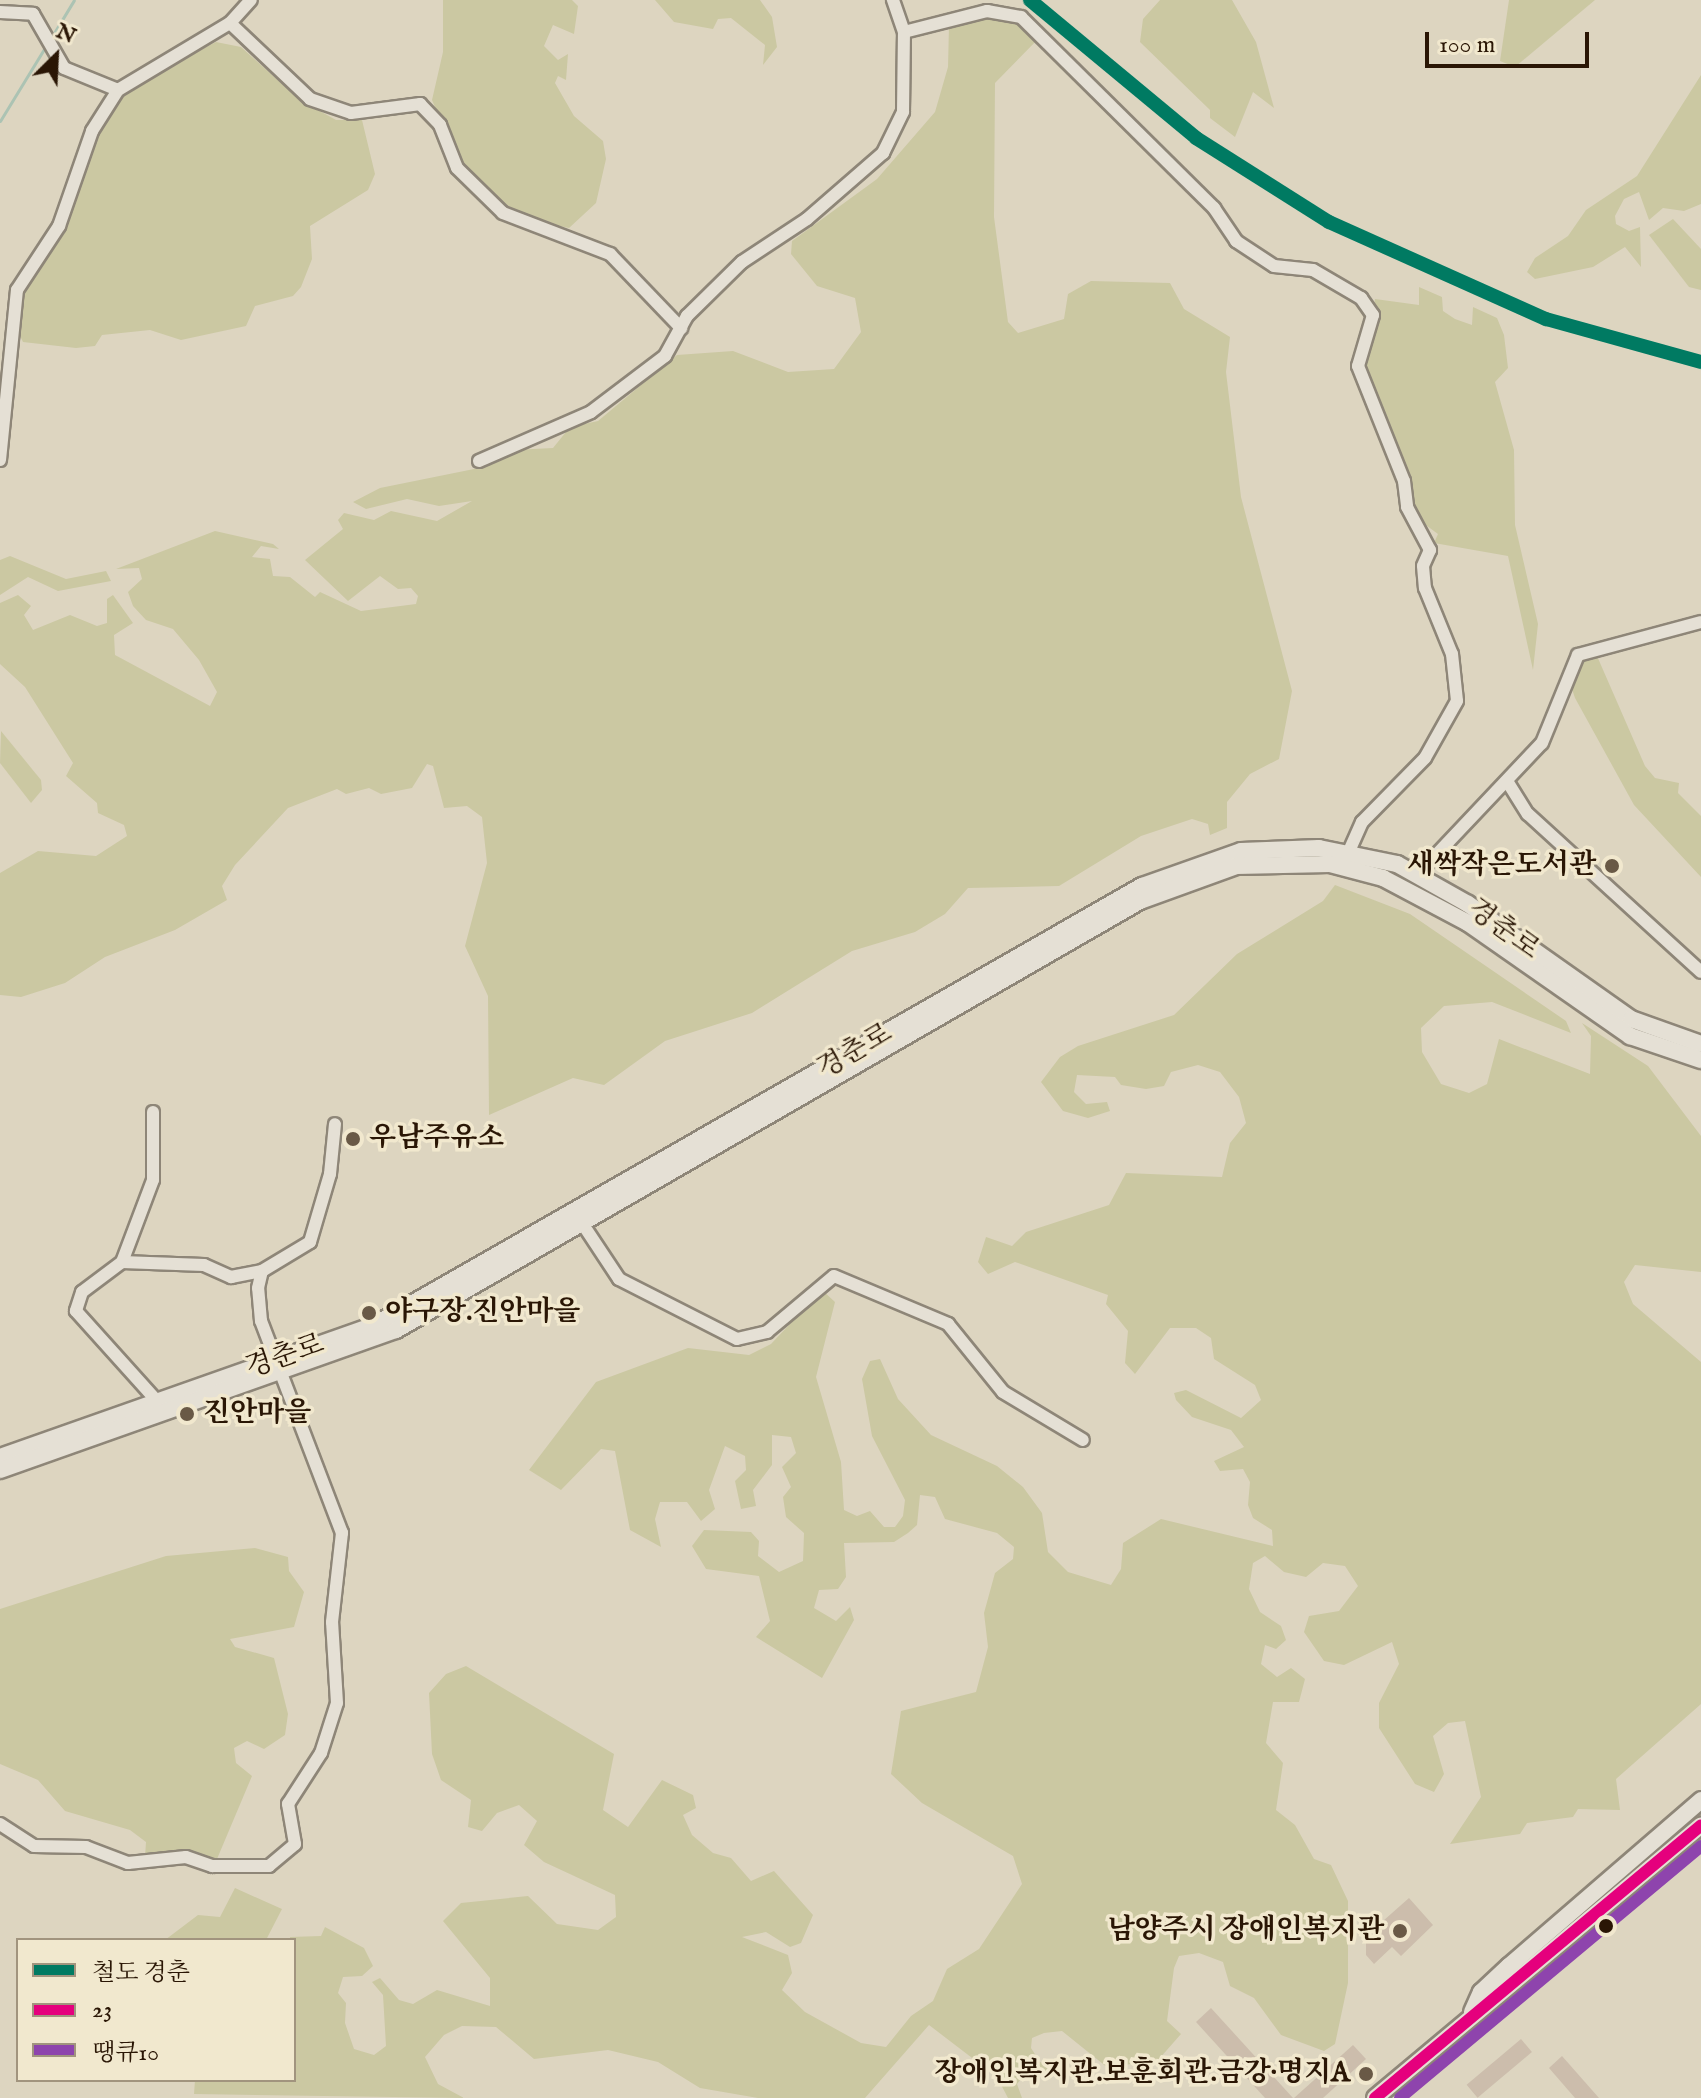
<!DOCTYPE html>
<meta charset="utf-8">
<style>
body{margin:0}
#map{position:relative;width:1701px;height:2098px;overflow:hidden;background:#ddd5c0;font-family:"IM FELL English","Noto Serif KR",serif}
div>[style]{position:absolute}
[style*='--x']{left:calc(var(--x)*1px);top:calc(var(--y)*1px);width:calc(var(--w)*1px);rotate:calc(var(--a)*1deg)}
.green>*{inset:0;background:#cbc8a2}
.stream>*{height:3px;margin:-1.5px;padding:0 1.5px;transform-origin:1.5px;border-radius:1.5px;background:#acc3b3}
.building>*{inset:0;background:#ccbdac;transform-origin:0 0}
.roads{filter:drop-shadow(2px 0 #8e8678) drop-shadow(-2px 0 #8e8678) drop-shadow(0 2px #8e8678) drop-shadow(0 -2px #8e8678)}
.minor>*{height:12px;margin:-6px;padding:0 6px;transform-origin:6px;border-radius:6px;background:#e5e0d5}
.tertiary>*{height:16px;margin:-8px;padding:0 8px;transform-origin:8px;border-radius:8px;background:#e5e0d5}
.bus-1>*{height:12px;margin:-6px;padding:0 6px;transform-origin:6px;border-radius:6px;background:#e5007d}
.bus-2>*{height:12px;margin:-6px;padding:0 6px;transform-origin:6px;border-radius:6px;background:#8e44ad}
.rail-1>*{height:14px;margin:-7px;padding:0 7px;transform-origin:7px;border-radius:7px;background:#007a62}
.dots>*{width:22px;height:22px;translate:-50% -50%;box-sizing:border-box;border:4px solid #f1e8ce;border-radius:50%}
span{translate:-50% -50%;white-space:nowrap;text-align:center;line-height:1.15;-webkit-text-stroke:7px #f1e8ce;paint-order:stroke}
.poi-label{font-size:28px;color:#2a1605;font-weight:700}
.right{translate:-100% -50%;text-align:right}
.left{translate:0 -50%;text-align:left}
.street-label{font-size:28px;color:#2a1605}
.legend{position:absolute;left:16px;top:1938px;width:280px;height:144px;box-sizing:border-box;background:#f1e8ce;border:2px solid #a1947e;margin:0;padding:10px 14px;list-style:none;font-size:24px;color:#2a1605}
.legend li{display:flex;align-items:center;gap:16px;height:40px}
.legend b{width:40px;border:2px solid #a1947e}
.north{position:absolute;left:16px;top:16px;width:80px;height:80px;-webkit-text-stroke:6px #f1e8ce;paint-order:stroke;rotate:24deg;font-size:22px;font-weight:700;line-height:32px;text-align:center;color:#2a1605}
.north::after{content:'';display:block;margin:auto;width:28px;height:36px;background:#2a1605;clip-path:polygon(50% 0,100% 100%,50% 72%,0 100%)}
.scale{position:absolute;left:1425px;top:32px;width:164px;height:36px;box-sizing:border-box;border:4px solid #2a1605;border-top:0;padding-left:10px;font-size:24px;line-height:28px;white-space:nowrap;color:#2a1605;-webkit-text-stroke:6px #f1e8ce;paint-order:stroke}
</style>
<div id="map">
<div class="green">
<i style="clip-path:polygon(443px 0,572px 0,578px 6px,574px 34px,553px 25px,544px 46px,558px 60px,568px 54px,566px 80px,558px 76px,555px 83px,574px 116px,603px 141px,606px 159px,596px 203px,569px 228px,524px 218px,462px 170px,432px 100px,443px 52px)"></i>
<i style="clip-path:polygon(655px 0,760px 0,772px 17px,777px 47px,763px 65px,765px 45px,731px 18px,718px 19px,713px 29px,674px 22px)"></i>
<i style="clip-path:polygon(1160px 0,1232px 0,1256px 42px,1274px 108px,1253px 92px,1235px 137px,1210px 118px,1210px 110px,1140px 42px,1143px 19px)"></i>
<i style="clip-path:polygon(1509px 0,1595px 0,1515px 67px,1500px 61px)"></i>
<i style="clip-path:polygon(980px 16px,1016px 24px,1040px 37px,995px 83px,994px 217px,1008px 322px,1018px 333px,1064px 319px,1068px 294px,1091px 281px,1170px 283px,1184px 309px,1230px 337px,1226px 372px,1241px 497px,1292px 691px,1279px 759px,1250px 774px,1227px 802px,1227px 828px,1210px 835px,1208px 824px,1192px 819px,1141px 836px,1059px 886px,968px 888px,945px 914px,915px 932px,852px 951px,752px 1013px,665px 1041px,604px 1085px,573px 1078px,489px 1115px,488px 996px,465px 946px,487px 863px,482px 817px,467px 806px,444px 808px,433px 766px,427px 764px,412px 788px,381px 794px,369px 788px,346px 794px,337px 789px,288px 808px,235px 865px,222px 886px,227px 900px,175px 930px,105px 957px,65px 983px,21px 997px,0 995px,0 873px,38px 851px,96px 856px,127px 836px,124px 825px,98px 813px,97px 803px,66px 776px,73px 763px,25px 687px,0 664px,0 603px,18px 595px,31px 606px,24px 615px,33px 630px,70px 615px,97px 626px,107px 623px,107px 599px,113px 595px,133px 623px,114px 635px,115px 655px,210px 706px,217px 692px,199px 660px,173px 629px,146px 620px,133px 606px,128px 592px,142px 579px,139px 568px,116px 569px,215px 531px,273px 544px,279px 549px,261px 546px,252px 557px,270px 559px,273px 576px,290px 577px,315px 597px,320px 592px,361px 611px,416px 604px,418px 596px,411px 588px,398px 589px,380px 576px,348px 601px,305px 560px,343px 529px,338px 520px,344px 513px,374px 520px,391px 511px,437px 521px,472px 501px,439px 506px,407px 499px,366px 509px,353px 502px,380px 488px,474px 469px,513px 450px,553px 448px,570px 427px,598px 421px,677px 355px,733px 351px,788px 372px,834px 369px,861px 332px,855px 298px,817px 286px,791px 254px,792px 241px,877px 179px,935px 112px,948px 67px,949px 26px)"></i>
<i style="clip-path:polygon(216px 42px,241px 47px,300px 100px,336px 120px,362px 120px,375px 174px,368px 190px,310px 226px,312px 259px,301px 287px,293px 296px,255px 306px,246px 326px,181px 340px,150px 330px,102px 335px,95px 346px,76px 348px,23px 342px,15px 326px,27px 277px,63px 225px,93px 142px,118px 100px,136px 84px)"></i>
<i style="clip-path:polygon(1701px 75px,1701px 204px,1684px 211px,1663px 208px,1649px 220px,1639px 192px,1624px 199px,1615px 216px,1616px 224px,1629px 231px,1640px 227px,1641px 267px,1625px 247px,1593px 267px,1535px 279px,1527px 272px,1535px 258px,1568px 236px,1586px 210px,1637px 176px)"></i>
<i style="clip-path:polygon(1673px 219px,1701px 249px,1701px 290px,1689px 287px,1649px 235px)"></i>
<i style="clip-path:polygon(1419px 287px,1442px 297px,1443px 311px,1455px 319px,1472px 325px,1473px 307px,1497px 318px,1504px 335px,1508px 368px,1495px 382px,1514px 450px,1515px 525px,1538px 624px,1533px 670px,1508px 556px,1434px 543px,1438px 534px,1423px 523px,1412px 499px,1364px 369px,1375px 299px,1419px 305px)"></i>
<i style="clip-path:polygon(10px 556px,66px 579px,106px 571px,111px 581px,58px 591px,28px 577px,0 595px,0 560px)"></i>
<i style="clip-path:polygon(1597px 656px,1645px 766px,1655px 778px,1679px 783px,1678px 793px,1701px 816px,1701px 877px,1634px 805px,1575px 698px,1569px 680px,1581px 660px)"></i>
<i style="clip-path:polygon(1px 731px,41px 780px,42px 790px,31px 803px,0 763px)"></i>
<i style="clip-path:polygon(1335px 885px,1410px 914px,1566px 1021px,1571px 1033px,1492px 1002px,1444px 1006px,1421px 1028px,1422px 1052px,1441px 1084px,1469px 1093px,1487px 1084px,1499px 1039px,1590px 1074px,1591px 1036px,1582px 1023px,1648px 1066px,1701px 1136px,1701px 1272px,1635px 1265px,1624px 1282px,1633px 1304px,1701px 1362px,1701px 1704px,1616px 1779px,1620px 1810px,1578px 1809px,1573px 1817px,1527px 1823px,1520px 1834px,1450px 1844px,1481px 1797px,1465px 1721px,1448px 1723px,1433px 1736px,1444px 1774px,1434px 1792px,1415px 1784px,1379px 1728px,1379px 1703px,1399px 1664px,1392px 1642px,1344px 1665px,1324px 1661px,1304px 1632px,1309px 1616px,1339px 1611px,1358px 1586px,1345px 1566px,1323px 1563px,1306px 1577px,1284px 1572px,1265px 1556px,1253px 1563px,1249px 1589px,1260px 1612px,1281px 1626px,1286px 1640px,1276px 1649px,1265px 1645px,1261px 1664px,1277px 1677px,1291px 1668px,1305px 1679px,1299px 1702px,1273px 1702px,1266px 1743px,1283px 1763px,1276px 1810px,1295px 1825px,1314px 1859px,1331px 1865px,1348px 1901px,1348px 1983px,1335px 2044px,1324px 2051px,1281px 2035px,1254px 1998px,1230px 1986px,1223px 1962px,1199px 1953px,1179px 1956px,1174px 1968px,1167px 2021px,1181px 2034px,1159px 2059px,1108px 2068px,1062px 2031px,1044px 2033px,1032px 2038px,1031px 2048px,1040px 2062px,1061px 2070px,1026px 2073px,1017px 2084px,1022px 2098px,1008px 2098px,997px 2077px,929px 2025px,865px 2098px,758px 2098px,700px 2088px,658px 2062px,608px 2050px,534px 2059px,496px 2027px,462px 2026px,444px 2035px,425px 2057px,438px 2084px,464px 2098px,194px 2094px,195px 2080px,294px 2080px,290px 1937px,321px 1936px,325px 1927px,364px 1948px,373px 1966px,362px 1976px,343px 1977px,338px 1993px,346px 2003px,345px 2023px,354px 2049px,374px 2055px,386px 2046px,383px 1995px,372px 1982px,380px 1978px,399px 2000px,413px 2004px,437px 1990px,490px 2006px,490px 1978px,443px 1921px,461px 1903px,528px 1896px,557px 1924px,598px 1930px,616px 1917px,615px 1895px,544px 1862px,524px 1845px,537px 1821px,519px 1805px,497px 1813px,482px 1831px,468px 1827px,471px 1800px,441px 1780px,432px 1754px,429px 1693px,446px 1674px,466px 1666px,614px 1754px,603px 1810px,628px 1827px,662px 1780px,693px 1795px,696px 1808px,683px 1815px,692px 1835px,713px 1853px,731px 1858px,751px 1881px,774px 1871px,813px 1915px,801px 1943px,790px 1947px,766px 1932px,742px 1937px,788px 1955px,792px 1973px,782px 1990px,805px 2012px,861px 2043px,886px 2047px,911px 2016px,933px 2001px,947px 1969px,979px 1949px,1022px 1884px,1013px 1856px,922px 1803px,891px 1774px,901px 1711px,976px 1692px,988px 1647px,984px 1613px,995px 1573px,1013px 1559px,1014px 1547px,997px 1533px,945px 1519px,935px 1497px,920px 1495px,917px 1525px,908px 1533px,894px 1542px,844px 1543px,846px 1577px,838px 1589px,819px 1590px,814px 1608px,836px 1621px,850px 1607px,854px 1620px,822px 1678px,756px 1637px,770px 1621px,759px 1576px,706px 1569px,692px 1546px,704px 1530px,751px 1532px,759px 1541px,758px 1556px,779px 1572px,803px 1561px,804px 1533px,786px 1517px,783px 1497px,791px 1487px,782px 1467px,796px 1453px,791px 1437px,772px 1435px,772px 1465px,753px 1490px,756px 1506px,741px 1509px,735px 1481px,746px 1470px,745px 1456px,725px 1446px,709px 1490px,715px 1509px,701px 1521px,687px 1502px,660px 1502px,655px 1519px,661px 1547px,630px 1530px,615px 1451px,601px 1449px,561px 1490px,529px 1470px,596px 1382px,688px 1348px,749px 1355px,771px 1344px,822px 1290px,835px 1302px,816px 1377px,841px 1462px,844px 1510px,857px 1516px,870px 1511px,884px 1527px,895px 1527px,903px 1516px,905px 1500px,872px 1436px,862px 1379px,870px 1361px,880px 1359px,898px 1399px,931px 1435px,997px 1466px,1023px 1487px,1042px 1513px,1048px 1552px,1068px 1572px,1111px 1585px,1121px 1569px,1123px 1543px,1161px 1519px,1273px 1546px,1272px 1530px,1253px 1518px,1248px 1505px,1250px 1482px,1243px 1469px,1220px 1471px,1214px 1461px,1244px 1447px,1231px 1430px,1192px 1417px,1176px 1400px,1174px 1393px,1186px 1390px,1241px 1418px,1261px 1400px,1255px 1385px,1214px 1359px,1211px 1338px,1196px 1328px,1170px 1328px,1135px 1374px,1125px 1363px,1128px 1331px,1106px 1304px,1108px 1295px,1015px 1262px,988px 1274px,978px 1262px,986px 1237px,1012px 1246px,1026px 1232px,1109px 1205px,1126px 1173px,1222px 1177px,1230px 1143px,1246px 1123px,1239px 1097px,1220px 1072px,1198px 1065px,1171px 1072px,1164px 1086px,1146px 1089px,1121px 1085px,1115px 1077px,1077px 1075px,1074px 1092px,1086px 1104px,1107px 1102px,1110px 1111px,1088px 1118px,1063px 1111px,1041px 1082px,1060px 1057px,1078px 1046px,1174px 1015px,1237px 954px,1323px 901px)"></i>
<i style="clip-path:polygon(255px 1548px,288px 1557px,289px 1571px,304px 1592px,294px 1627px,230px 1639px,235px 1647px,274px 1658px,288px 1714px,285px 1735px,264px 1749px,247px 1741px,234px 1748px,236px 1763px,252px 1776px,217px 1859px,178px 1852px,145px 1857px,146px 1842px,130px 1830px,65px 1811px,38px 1780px,0 1764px,0 1609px,166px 1556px)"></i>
<i style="clip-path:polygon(235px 1888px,282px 1909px,266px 1940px,165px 1940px,198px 1915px,220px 1917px)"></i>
</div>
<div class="stream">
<i style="--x:51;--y:38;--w:44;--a:-58.8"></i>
<i style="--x:0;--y:121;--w:90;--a:-58.6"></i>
</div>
<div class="building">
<i style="clip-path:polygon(1409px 1898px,1433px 1925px,1401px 1956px,1392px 1947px,1374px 1964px,1366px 1955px,1366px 1936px)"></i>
<i style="clip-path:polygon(1211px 2008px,1293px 2098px,1265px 2098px,1196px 2022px)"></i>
<i style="left:1521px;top:2039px;width:17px;height:71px;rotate:50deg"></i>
<i style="clip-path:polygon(1353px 2045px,1366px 2059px,1323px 2098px,1294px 2098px)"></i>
<i style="clip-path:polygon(1562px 2056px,1599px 2098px,1575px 2098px,1549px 2068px)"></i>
</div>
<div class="roads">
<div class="minor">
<i style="--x:0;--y:12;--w:33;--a:3"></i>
<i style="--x:33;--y:14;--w:62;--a:60.1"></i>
<i style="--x:64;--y:68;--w:58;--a:22.2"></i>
<i style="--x:230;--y:23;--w:110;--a:43.5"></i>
<i style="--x:310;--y:99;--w:43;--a:18.9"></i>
<i style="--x:351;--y:113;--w:70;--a:-7.4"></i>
<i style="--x:420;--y:104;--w:29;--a:46"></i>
<i style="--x:440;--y:125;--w:46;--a:68.4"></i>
<i style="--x:457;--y:168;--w:64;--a:44.4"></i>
<i style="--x:503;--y:213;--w:115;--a:21"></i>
<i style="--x:610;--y:254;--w:103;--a:46.2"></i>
<i style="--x:904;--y:32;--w:86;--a:-14.2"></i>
<i style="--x:987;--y:11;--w:35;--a:10"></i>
<i style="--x:1021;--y:17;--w:272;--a:44.7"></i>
<i style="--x:1214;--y:208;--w:40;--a:56"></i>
<i style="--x:1236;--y:241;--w:45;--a:33.3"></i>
<i style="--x:1274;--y:266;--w:39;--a:6"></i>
<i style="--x:1313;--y:270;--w:56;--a:30.3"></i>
<i style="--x:1361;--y:298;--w:21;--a:55"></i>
<i style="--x:1373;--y:315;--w:53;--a:106.4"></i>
<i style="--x:1358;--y:366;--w:124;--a:68.2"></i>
<i style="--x:1404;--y:481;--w:26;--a:83"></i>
<i style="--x:1407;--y:507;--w:49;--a:61.9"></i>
<i style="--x:1430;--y:550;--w:17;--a:114"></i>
<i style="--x:1423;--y:566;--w:22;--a:85"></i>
<i style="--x:1425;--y:588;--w:71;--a:67.8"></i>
<i style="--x:1452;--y:654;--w:47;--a:83.9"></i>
<i style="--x:1457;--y:701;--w:65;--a:119.3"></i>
<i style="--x:1425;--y:758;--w:90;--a:134.5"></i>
<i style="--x:1362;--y:822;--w:32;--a:114"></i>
<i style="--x:0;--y:460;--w:171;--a:-84.3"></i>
<i style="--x:17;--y:290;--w:77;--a:-56.7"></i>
<i style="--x:59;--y:226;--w:101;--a:-70.8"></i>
<i style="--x:92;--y:131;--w:49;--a:-57.6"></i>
<i style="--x:118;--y:90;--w:131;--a:-30.9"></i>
<i style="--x:230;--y:23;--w:31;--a:-48"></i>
<i style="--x:479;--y:461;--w:122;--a:-23.6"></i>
<i style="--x:591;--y:412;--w:93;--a:-37.1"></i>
<i style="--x:665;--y:356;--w:46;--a:-61.2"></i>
<i style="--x:687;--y:316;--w:77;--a:-44.5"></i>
<i style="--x:742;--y:262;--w:78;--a:-33.5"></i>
<i style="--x:807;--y:219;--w:101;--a:-41"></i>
<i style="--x:883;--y:153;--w:46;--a:-64"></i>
<i style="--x:903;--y:112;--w:80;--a:-89.3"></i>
<i style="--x:904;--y:32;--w:34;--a:-109"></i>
<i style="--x:1507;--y:781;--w:39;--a:58"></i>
<i style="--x:1528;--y:814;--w:234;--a:42.4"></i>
<i style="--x:1418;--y:874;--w:180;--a:-46.6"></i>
<i style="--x:1542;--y:743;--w:95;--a:-67.8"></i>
<i style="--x:1578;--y:655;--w:127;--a:-15"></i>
<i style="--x:153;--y:1112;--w:68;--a:90"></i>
<i style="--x:153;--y:1180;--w:88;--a:110.7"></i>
<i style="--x:122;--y:1262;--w:50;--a:143.1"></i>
<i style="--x:82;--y:1292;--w:20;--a:108"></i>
<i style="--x:76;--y:1311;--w:121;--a:48"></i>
<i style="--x:582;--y:1223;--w:67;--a:56.5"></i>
<i style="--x:619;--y:1279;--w:132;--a:27"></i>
<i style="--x:737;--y:1339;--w:31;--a:-13"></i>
<i style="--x:767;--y:1332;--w:87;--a:-39.9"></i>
<i style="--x:834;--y:1276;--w:124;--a:22.8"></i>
<i style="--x:948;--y:1324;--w:87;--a:51"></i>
<i style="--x:1003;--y:1392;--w:93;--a:31"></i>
<i style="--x:122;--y:1262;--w:82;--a:2.1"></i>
<i style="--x:204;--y:1265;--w:30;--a:24"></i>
<i style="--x:231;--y:1277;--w:32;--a:-11"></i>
<i style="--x:0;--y:1824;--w:40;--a:32.9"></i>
<i style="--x:34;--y:1846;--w:52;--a:1.1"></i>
<i style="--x:86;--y:1847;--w:45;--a:20.9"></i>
<i style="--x:128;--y:1863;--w:58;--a:-5.9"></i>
<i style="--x:186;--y:1857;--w:28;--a:19"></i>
<i style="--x:212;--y:1866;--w:57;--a:0"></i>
<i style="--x:269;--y:1866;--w:34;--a:-40"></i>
<i style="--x:295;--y:1844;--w:41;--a:-99.9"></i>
<i style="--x:288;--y:1804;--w:61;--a:-57.1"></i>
<i style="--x:321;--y:1753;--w:52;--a:-72.3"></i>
<i style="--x:337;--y:1703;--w:81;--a:-93.5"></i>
<i style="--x:332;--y:1622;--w:90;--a:-83.6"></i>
<i style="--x:342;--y:1533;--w:227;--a:-110.9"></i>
<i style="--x:261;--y:1321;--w:33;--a:-95"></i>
<i style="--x:258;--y:1288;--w:17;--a:-77"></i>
<i style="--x:262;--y:1271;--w:56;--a:-31.1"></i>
<i style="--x:310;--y:1242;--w:71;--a:-73.6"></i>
<i style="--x:330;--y:1174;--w:50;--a:-84.3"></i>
</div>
<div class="tertiary">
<i style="--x:0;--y:1457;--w:395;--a:-19.4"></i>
<i style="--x:373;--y:1326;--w:886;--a:-29.78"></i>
<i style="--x:1142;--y:886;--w:105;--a:-19.5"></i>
<i style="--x:1241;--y:851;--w:78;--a:-2.2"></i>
<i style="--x:1319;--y:848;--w:80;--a:11.6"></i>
<i style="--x:1397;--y:864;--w:81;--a:29.4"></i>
<i style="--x:1468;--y:904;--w:199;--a:35.2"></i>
<i style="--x:1631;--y:1019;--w:74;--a:19.7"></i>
<i style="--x:0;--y:1470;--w:420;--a:-19.5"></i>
<i style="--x:396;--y:1330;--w:859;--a:-29.97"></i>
<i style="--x:1140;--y:901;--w:102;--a:-20"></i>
<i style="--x:1236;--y:866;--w:94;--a:-1.2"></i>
<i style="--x:1330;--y:864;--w:55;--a:14.8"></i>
<i style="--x:1383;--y:878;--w:96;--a:27.9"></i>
<i style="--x:1468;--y:923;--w:198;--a:34.9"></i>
<i style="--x:1630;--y:1036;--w:75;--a:18.7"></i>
<i style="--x:1472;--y:2012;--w:22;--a:-66"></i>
<i style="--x:1481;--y:1992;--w:38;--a:-43"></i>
<i style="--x:1509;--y:1966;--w:254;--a:-40.8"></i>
<i style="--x:1375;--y:2098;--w:425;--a:-39.9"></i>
</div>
</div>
<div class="bus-1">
<i style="--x:1375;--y:2098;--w:425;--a:-39.9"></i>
</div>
<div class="bus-2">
<i style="--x:1400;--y:2098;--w:393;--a:-39.9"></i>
</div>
<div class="rail-1">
<i style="--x:1030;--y:0;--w:216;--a:39.7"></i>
<i style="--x:1196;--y:138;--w:157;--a:32.3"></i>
<i style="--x:1329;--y:222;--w:238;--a:24.1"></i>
<i style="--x:1546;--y:319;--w:161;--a:15.5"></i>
</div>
<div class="dots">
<i style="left:1612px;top:866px;background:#695946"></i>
<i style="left:353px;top:1139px;background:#695946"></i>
<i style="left:369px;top:1313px;background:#695946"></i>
<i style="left:187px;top:1414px;background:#695946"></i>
<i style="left:1606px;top:1926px;background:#2a1605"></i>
<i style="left:1400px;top:1931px;background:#695946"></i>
<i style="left:1366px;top:2074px;background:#695946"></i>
</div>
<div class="poi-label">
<span class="right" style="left:1596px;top:866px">새싹작은도서관</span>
<span class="left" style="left:369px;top:1139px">우남주유소</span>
<span class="left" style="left:385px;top:1313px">야구장.진안마을</span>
<span class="left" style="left:203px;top:1414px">진안마을</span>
<span class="right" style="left:1384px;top:1931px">남양주시 장애인복지관</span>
<span class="right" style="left:1350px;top:2074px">장애인복지관.보훈회관.금강·명지A</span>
</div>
<div class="street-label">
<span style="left:1503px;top:930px;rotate:36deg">경춘로</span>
<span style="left:855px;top:1052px;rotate:-30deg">경춘로</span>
<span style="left:285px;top:1357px;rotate:-19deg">경춘로</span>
</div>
<ul class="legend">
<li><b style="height:10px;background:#007a62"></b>철도 경춘</li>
<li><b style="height:10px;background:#e5007d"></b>23</li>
<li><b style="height:10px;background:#8e44ad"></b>땡큐10</li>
</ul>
<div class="north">N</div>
<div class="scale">100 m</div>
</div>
